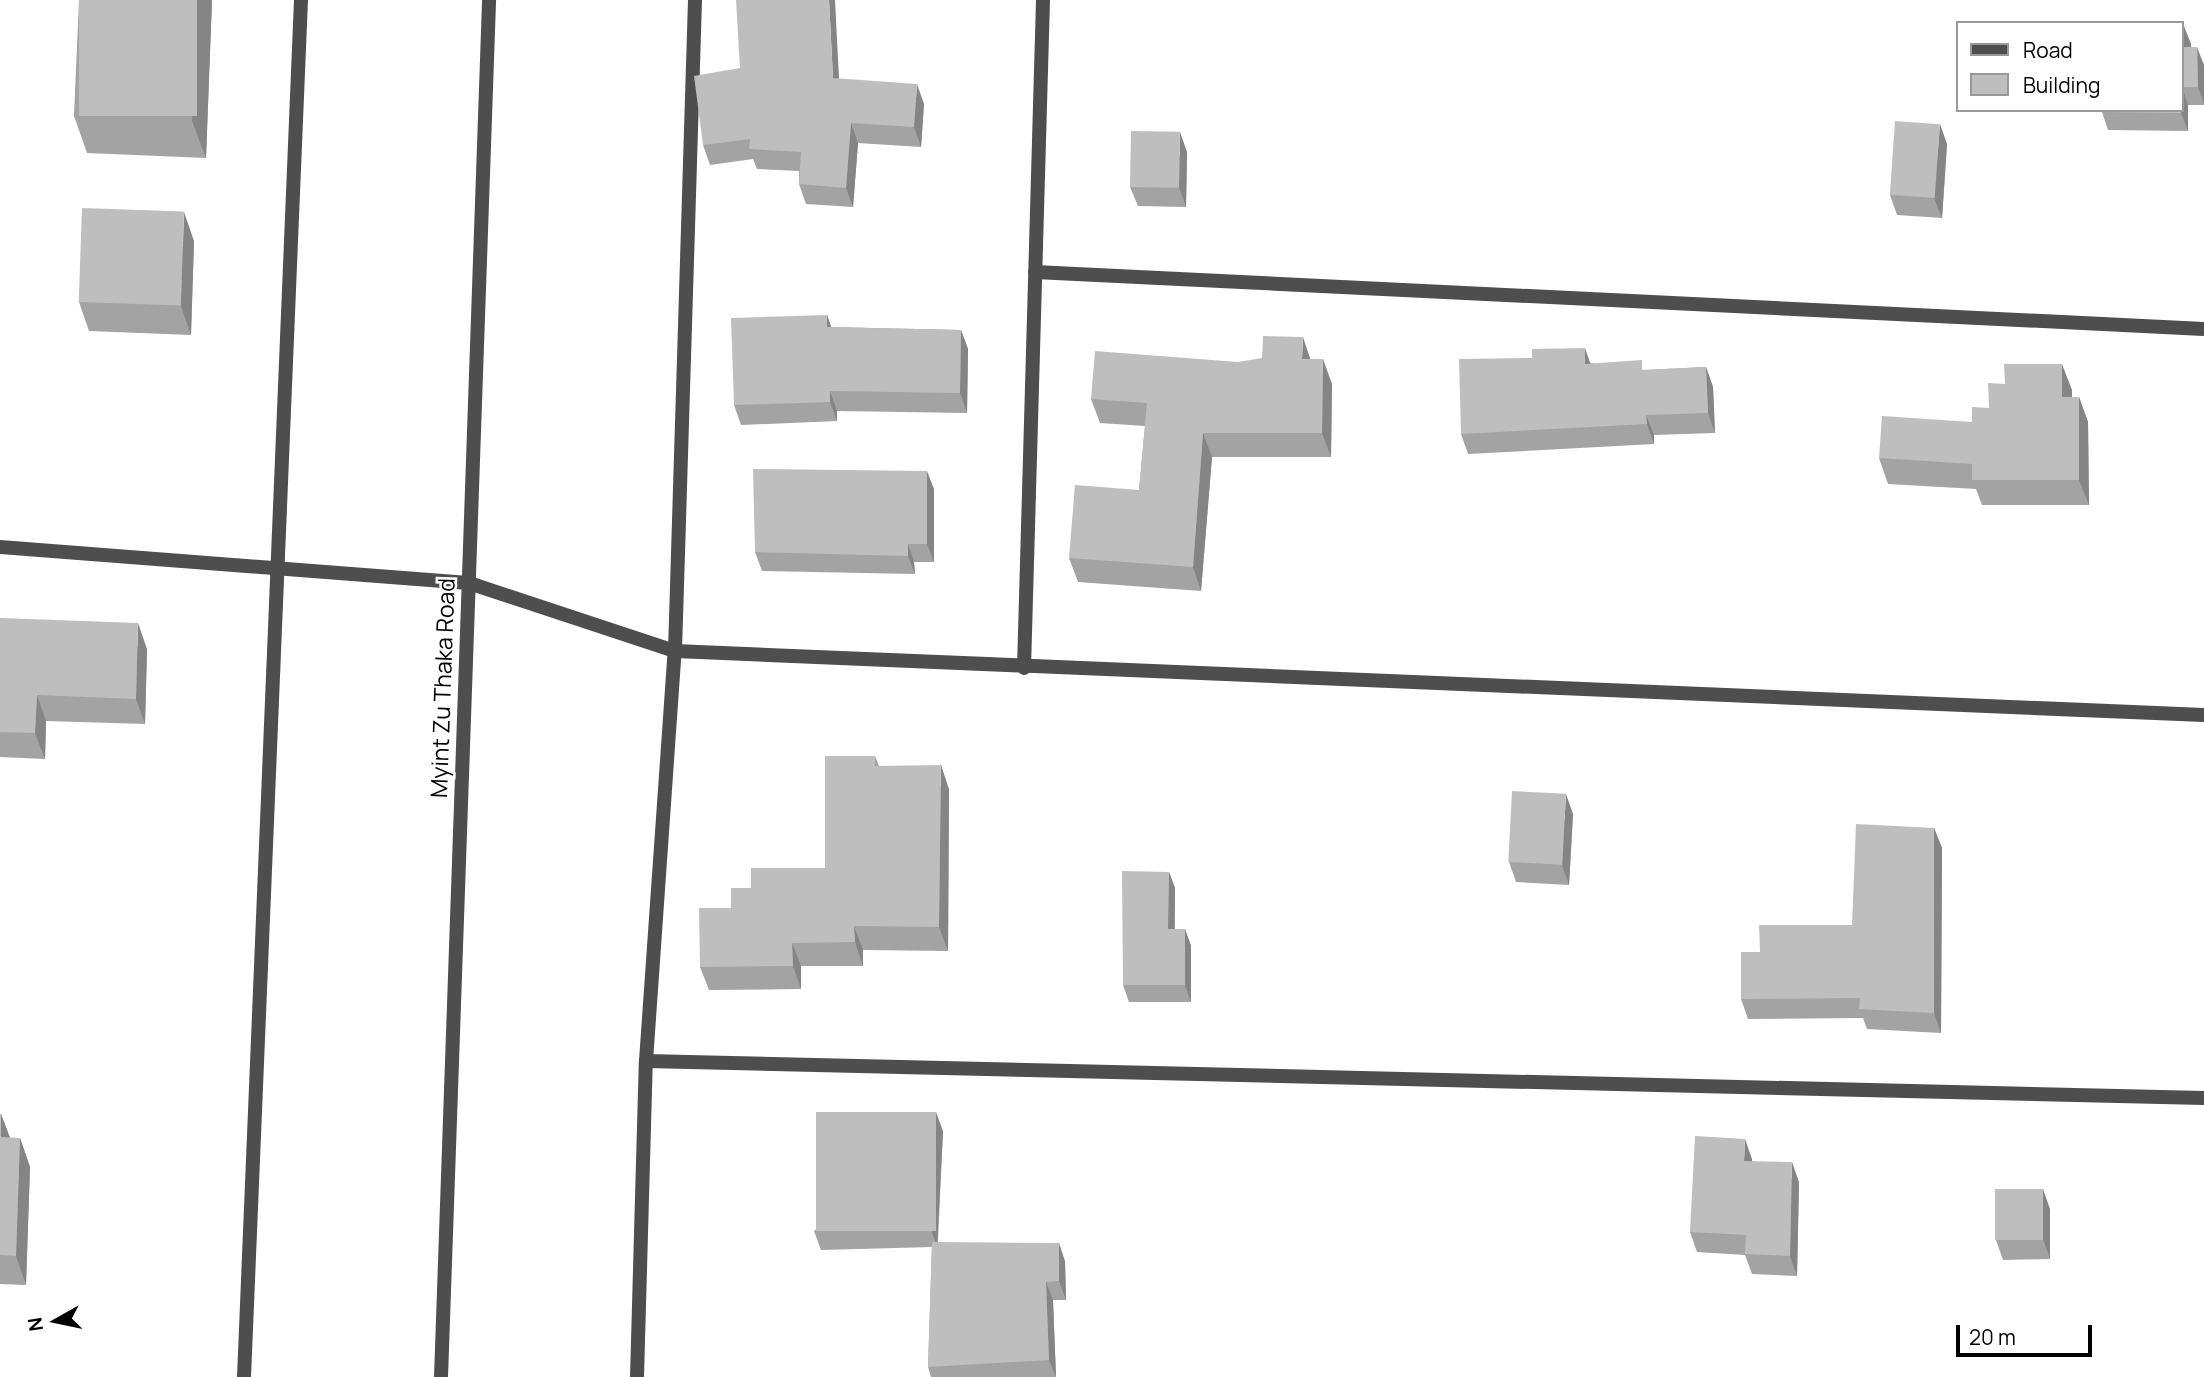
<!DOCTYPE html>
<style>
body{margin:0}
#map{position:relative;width:2204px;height:1377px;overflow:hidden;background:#fff;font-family:Manrope,sans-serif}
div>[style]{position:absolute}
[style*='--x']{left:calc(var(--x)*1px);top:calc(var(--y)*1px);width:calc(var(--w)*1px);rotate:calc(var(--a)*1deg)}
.minor>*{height:14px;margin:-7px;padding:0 7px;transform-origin:7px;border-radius:7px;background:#4e4e4e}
.tertiary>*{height:14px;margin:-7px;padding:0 7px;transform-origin:7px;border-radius:7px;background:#4e4e4e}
.wall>*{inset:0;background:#a3a3a3}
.shaded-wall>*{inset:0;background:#858585}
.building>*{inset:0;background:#bebebe;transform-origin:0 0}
span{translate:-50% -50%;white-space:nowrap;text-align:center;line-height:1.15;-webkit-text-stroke:5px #fff;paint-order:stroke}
.street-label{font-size:23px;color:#000}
.legend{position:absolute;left:1956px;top:21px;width:228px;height:91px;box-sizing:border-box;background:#fff;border:2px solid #999;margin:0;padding:9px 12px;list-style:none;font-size:21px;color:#000}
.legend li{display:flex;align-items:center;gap:14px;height:35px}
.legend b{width:35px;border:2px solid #999}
.north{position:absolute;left:21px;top:1286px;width:70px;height:70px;-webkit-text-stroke:5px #fff;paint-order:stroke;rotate:261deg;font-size:19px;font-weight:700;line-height:28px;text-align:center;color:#000}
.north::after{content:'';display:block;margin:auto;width:24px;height:32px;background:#000;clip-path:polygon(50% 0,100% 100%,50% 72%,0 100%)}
.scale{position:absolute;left:1956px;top:1325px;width:136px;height:32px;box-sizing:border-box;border:4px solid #000;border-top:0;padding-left:9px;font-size:21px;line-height:24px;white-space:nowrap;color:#000;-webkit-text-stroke:5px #fff;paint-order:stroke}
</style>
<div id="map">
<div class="minor">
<i style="--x:1035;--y:272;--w:1170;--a:2.79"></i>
<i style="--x:0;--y:547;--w:470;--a:4.4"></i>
<i style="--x:469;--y:583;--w:217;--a:18.3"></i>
<i style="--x:675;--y:651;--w:1530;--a:2.4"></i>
<i style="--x:1024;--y:668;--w:668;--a:-88.37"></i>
<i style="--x:646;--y:1061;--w:1558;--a:1.36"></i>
<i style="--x:244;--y:1377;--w:1378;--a:-87.63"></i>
<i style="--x:637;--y:1377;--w:316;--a:-88.4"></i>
<i style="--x:646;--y:1061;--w:411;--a:-86"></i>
<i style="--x:675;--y:651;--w:651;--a:-88.24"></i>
</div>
<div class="tertiary">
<i style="--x:441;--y:1377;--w:1378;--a:-88"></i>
</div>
<div class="wall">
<i style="clip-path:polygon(79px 0,212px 0,206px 158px,87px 153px,74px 116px)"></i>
<i style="clip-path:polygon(2181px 26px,2191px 44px,2191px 47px,2204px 65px,2204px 105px,2188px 105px,2188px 131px,2108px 130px,2102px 112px)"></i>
<i style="clip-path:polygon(839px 79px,924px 104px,921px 147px,858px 143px,853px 207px,806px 204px,799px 184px,799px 171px,757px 169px,753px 159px,710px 165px,703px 145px)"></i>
<i style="clip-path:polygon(1947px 144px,1942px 218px,1897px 215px,1890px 195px)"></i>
<i style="clip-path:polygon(1187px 152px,1186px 207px,1138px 206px,1130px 187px)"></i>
<i style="clip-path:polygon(194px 241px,191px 335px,89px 331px,79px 302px)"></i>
<i style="clip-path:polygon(827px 315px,831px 327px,961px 330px,968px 349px,967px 413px,837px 411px,837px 421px,741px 425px,734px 405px)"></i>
<i style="clip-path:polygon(1311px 359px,1332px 384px,1331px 457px,1212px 457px,1201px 591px,1078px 582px,1069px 558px,1139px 490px,1145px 426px,1100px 423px,1091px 399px,1238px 362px)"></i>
<i style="clip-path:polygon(1590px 363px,1645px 370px,1706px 367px,1713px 387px,1715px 433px,1654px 435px,1654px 444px,1468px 454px,1461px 434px)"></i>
<i style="clip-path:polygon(2072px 390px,2072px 397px,2079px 397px,2088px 422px,2089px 505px,1982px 505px,1976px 489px,1888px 484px,1879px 458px,1972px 422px)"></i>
<i style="clip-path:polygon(934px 489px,934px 562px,914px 562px,915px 574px,762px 571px,755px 552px)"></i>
<i style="clip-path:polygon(0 618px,147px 649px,145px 724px,46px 721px,45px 759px,0 757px)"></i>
<i style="clip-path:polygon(875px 756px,879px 766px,949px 789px,948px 951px,863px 950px,863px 966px,801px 966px,801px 989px,709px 990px,700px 967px,731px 908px,751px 888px,825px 868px)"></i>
<i style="clip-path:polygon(1573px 814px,1569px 885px,1516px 882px,1509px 862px)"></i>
<i style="clip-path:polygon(1934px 828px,1942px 848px,1941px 1033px,1867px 1029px,1863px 1018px,1748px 1019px,1741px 999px,1760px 952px,1852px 925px)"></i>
<i style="clip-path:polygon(1169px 872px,1175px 888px,1175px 929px,1185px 929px,1191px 946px,1191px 1002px,1129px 1002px,1123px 985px)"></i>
<i style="clip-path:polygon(0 1114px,1px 1114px,10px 1138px,20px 1138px,30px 1167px,26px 1285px,0 1284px)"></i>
<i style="clip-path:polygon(943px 1131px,938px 1242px,1065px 1261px,1066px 1300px,1053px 1300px,1056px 1377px,931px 1377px,928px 1367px,932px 1247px,821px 1250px,814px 1231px)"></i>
<i style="clip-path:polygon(1752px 1159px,1752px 1161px,1799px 1182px,1797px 1276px,1752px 1274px,1745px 1255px,1697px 1252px,1690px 1232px)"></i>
<i style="clip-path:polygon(2050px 1209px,2050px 1259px,2003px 1260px,1996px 1240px)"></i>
</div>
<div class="shaded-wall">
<i style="clip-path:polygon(197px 0,212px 0,206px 158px,192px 121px)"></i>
<i style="clip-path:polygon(829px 0,835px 0,840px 98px,833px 78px)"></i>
<i style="clip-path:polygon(2184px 26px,2191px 44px,2191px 65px,2184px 47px)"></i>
<i style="clip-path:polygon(2197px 47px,2204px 65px,2204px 104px,2198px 87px)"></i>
<i style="clip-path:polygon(917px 84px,924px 104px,921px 147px,914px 127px)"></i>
<i style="clip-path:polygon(2182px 87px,2188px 105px,2188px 131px,2181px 113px)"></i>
<i style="clip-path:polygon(851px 123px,858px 143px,853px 207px,846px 188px)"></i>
<i style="clip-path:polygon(1940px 124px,1947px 144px,1942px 218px,1934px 198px)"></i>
<i style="clip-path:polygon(1180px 132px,1187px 152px,1186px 207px,1179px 187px)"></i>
<i style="clip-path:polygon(184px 212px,194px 241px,191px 335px,181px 306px)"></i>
<i style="clip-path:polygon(827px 315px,834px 335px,827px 327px)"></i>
<i style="clip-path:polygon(961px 330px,968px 349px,967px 413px,960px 393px)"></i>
<i style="clip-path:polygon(1303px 337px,1311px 361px,1302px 359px)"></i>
<i style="clip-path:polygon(1585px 348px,1592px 368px,1585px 364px)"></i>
<i style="clip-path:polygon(1323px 359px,1332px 384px,1331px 457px,1322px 433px)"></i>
<i style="clip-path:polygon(2062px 364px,2072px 390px,2072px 423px,2062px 397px)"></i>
<i style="clip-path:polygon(1706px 367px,1713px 387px,1715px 433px,1708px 413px)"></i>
<i style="clip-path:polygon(830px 391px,837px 411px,837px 421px,830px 402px)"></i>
<i style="clip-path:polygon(2079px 397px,2088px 422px,2089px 505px,2079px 480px)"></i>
<i style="clip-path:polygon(1646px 415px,1654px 435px,1654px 444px,1647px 424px)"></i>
<i style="clip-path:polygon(1203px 433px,1212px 457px,1201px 591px,1193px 567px)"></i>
<i style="clip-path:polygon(927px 471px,934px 489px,934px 562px,927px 544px)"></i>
<i style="clip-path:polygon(908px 544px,914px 562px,915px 574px,908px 556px)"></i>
<i style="clip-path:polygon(138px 623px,147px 649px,145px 724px,136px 699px)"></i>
<i style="clip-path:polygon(37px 695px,46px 721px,45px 759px,35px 733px)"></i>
<i style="clip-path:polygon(941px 765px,949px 789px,948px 951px,939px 927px)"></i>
<i style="clip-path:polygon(1566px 794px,1573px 814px,1569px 885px,1562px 865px)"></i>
<i style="clip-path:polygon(1934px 828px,1942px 848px,1941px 1033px,1934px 1013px)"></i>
<i style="clip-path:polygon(1169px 872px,1175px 888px,1174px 946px,1168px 929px)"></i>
<i style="clip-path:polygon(854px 926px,863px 950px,863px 966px,855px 942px)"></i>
<i style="clip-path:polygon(1185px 929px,1191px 946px,1191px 1002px,1185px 985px)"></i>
<i style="clip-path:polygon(792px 943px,801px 966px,801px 989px,793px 966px)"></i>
<i style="clip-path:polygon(936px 1112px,943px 1131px,937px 1246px,930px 1227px)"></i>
<i style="clip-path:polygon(1px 1114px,12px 1143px,1px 1137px)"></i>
<i style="clip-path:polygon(20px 1138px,30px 1167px,26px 1285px,16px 1256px)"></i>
<i style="clip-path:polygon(1745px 1139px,1752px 1159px,1751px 1181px,1744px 1161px)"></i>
<i style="clip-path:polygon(1792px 1162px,1799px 1182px,1797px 1276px,1790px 1256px)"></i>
<i style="clip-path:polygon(2043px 1189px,2050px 1209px,2050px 1259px,2043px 1239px)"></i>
<i style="clip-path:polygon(1059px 1243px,1065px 1261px,1066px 1300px,1059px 1281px)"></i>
<i style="clip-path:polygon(1046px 1282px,1053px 1300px,1056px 1377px,1049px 1360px)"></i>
</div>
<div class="building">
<i style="left:79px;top:0;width:118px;height:116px"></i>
<i style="clip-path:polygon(736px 0,829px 0,833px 78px,917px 84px,914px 127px,851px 123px,846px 188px,799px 184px,801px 152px,749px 149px,750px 139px,703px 145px,694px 76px,740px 68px)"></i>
<i style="clip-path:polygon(2181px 26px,2184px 26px,2184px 47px,2197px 47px,2198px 87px,2182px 87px,2181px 107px)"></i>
<i style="clip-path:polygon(2102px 110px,2181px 110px,2181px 113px,2102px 112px)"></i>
<i style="left:1895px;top:121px;width:45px;height:74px;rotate:4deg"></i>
<i style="left:1131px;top:131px;width:49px;height:56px;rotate:1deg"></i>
<i style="left:82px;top:208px;width:102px;height:94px;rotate:2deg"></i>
<i style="clip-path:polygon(827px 315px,827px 327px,961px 330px,960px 393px,830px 391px,830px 402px,734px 405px,731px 318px)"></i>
<i style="clip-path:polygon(1263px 336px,1303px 337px,1302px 359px,1323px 359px,1322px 433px,1203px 433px,1193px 567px,1069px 558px,1075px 485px,1139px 490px,1147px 403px,1091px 399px,1095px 351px,1238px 362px,1262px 358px)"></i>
<i style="clip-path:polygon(1585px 348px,1585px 364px,1642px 360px,1642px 370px,1706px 367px,1708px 413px,1646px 415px,1647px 424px,1461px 434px,1459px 359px,1532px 358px,1532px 349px)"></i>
<i style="clip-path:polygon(2004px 364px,2062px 364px,2062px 397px,2079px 397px,2079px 480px,1972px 480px,1972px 464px,1879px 458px,1882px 416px,1972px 422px,1972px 407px,1989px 408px,1988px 383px,2005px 384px)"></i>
<i style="clip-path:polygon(753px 469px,927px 471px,927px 544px,908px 544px,908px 556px,755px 552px)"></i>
<i style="clip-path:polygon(0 618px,138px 623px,136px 699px,37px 695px,35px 733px,0 732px)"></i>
<i style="clip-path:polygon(825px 756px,875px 756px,875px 766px,941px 765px,939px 927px,854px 926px,855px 942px,792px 943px,793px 966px,700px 967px,699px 908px,731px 908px,731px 888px,751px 888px,751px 868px,825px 868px)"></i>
<i style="left:1512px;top:791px;width:54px;height:71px;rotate:3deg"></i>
<i style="clip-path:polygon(1856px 824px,1934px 828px,1934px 1013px,1859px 1009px,1860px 998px,1741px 999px,1741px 952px,1760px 952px,1759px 925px,1852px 925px)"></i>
<i style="clip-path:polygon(1122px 871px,1169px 872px,1168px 929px,1185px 929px,1185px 985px,1123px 985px)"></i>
<i style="left:816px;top:1112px;width:120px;height:119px"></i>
<i style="clip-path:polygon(0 1114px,1px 1114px,1px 1137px,20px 1138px,16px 1256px,0 1255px)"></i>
<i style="clip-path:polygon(1695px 1136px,1745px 1139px,1744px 1161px,1792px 1162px,1790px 1256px,1745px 1254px,1746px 1235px,1690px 1232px)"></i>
<i style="left:1995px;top:1189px;width:48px;height:51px"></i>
<i style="clip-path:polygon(932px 1242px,1059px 1243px,1059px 1281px,1046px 1282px,1049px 1360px,928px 1367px)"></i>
</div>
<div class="street-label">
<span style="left:442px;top:688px;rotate:-88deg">Myint Zu Thaka Road</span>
</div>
<ul class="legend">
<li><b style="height:9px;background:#4e4e4e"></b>Road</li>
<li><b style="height:19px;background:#bebebe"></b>Building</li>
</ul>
<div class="north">N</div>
<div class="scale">20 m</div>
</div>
